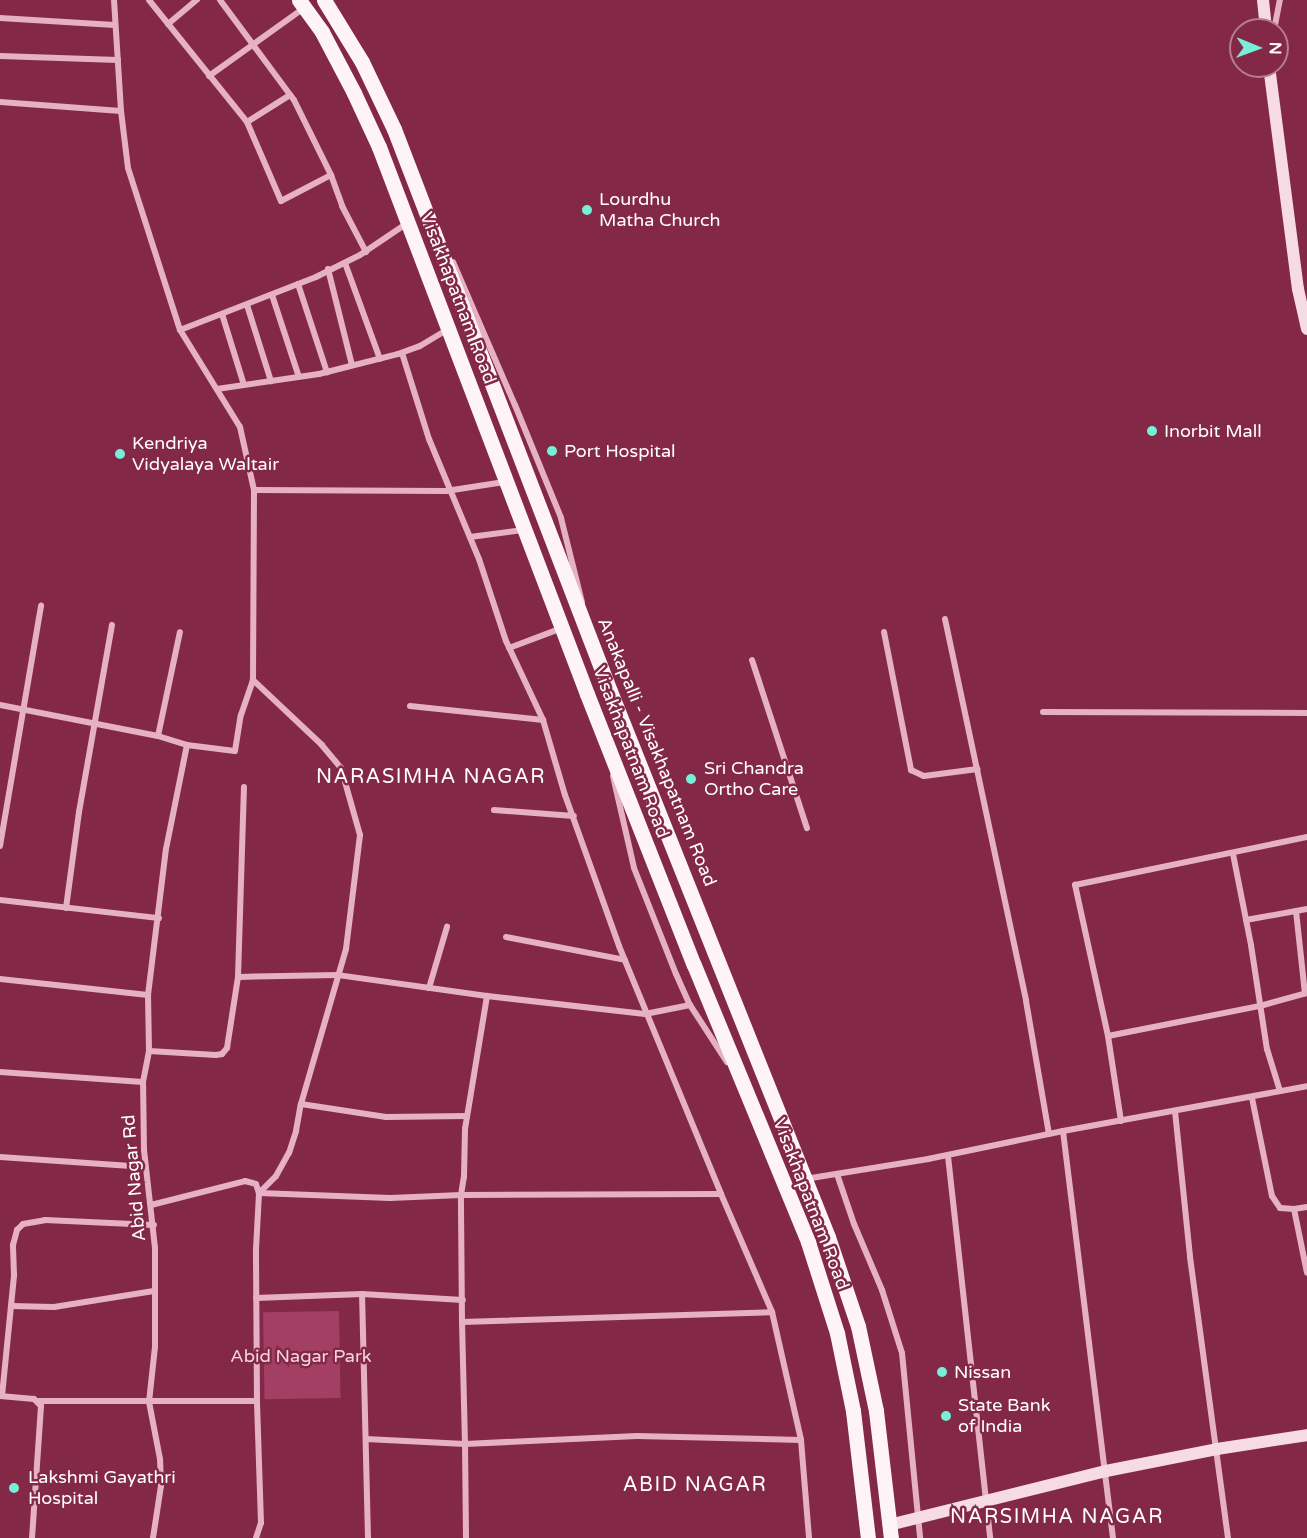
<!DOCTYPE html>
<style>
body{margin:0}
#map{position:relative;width:1307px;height:1538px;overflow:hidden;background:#842848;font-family:"Varela Round",sans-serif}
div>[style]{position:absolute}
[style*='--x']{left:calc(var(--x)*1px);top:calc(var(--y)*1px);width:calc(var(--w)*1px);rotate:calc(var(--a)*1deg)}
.green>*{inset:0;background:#a23f63;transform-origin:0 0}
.street>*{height:6px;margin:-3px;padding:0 3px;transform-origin:3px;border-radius:3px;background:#e7b1c5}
.secondary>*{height:12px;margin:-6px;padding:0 6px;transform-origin:6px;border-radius:6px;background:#f6dbe4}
.primary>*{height:15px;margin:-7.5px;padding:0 7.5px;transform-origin:7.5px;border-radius:7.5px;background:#fef3f6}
.dots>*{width:16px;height:16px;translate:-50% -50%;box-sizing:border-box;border:3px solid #842848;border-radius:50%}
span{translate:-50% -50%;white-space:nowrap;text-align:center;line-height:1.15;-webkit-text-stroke:5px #842848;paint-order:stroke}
.poi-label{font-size:18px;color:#fff}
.left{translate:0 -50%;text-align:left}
.street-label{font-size:18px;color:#fff}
.park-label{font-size:18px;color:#f6d5e1}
.neighbourhood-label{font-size:20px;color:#fff;letter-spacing:1.5px}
.north{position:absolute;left:1229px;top:18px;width:60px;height:60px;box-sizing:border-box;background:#842848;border:2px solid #b57e91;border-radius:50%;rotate:91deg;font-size:16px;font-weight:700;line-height:24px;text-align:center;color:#fff}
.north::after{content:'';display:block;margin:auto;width:21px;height:27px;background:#77efd7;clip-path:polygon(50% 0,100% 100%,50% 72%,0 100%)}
</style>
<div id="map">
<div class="green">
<i style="left:339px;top:1311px;width:87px;height:76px;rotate:89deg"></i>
</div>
<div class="street">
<i style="--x:149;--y:0;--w:156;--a:51.2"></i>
<i style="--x:247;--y:122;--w:86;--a:66.7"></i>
<i style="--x:281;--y:201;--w:56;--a:-27.5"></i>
<i style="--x:220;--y:0;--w:124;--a:53.5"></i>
<i style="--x:294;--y:100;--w:84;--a:63.7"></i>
<i style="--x:331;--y:175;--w:33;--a:70"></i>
<i style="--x:342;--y:206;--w:52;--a:62.4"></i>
<i style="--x:0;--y:18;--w:115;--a:3.5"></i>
<i style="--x:168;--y:24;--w:38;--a:-40"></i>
<i style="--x:1274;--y:30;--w:31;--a:-79"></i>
<i style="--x:0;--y:56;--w:118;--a:1.9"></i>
<i style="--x:209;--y:76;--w:117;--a:-35.6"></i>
<i style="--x:0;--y:102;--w:121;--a:4.3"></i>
<i style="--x:247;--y:122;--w:51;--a:-32.1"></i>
<i style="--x:453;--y:262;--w:156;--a:66.6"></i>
<i style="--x:515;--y:405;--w:122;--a:67.8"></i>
<i style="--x:561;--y:518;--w:87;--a:76"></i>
<i style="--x:345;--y:263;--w:102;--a:70"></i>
<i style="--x:328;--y:269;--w:99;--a:76"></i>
<i style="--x:298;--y:284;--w:93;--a:71.8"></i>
<i style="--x:272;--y:295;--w:86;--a:71.8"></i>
<i style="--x:247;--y:305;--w:80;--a:72.5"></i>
<i style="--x:222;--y:314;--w:74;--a:72.8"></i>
<i style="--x:180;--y:330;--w:146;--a:-21.3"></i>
<i style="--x:316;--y:277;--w:49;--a:-26.6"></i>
<i style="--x:360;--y:255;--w:55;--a:-34"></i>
<i style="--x:402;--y:353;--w:90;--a:72.6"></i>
<i style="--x:429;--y:439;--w:130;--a:67.4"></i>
<i style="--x:479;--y:559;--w:86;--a:71.8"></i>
<i style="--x:506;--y:641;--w:87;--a:64.9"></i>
<i style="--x:543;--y:720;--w:78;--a:73.7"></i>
<i style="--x:565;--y:795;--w:160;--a:70.3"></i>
<i style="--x:619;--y:946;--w:268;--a:67.6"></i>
<i style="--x:217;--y:389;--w:103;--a:-8.4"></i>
<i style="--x:319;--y:374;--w:81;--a:-14.2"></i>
<i style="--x:398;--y:354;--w:23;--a:-20"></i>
<i style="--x:420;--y:346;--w:33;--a:-31"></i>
<i style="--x:254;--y:490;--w:192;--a:0.3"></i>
<i style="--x:446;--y:491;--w:59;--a:-8.8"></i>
<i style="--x:470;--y:537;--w:53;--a:-7.5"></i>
<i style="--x:945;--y:619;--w:390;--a:78"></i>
<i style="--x:1026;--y:1001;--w:135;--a:80.2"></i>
<i style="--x:884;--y:632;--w:141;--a:78.9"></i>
<i style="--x:911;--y:770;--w:14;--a:25"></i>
<i style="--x:924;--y:776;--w:54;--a:-7.4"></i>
<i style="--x:509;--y:648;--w:57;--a:-20.7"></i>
<i style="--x:752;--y:660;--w:177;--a:71.9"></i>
<i style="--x:0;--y:705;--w:161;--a:11.1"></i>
<i style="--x:158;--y:736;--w:30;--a:17"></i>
<i style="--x:187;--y:745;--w:48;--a:7.1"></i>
<i style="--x:235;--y:751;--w:36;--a:-81"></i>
<i style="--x:241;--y:715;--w:37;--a:-71"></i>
<i style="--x:253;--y:680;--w:190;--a:-89.7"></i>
<i style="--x:254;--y:490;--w:65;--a:-102.5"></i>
<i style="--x:240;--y:427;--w:114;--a:-121.7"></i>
<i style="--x:180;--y:330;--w:170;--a:-107.8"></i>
<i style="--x:128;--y:168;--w:57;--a:-97"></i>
<i style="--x:121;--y:111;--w:111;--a:-93.6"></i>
<i style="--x:410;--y:706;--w:134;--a:6"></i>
<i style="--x:1043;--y:712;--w:264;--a:0.2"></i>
<i style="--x:158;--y:736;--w:106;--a:-78.1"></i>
<i style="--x:613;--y:776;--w:94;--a:77.1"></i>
<i style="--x:634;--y:868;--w:114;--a:68.4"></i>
<i style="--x:676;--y:974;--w:34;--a:66"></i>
<i style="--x:690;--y:1005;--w:68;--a:57"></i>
<i style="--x:494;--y:810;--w:80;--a:4.3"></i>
<i style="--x:0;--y:846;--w:244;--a:-80.3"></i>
<i style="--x:1233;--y:854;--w:93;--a:78.8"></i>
<i style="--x:1251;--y:945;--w:105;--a:81.3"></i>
<i style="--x:1267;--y:1049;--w:44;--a:72.8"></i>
<i style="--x:0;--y:900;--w:160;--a:6.5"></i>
<i style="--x:66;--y:908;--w:97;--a:-82.3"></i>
<i style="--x:79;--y:812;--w:190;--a:-80"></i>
<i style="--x:1296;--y:911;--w:83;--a:83.8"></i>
<i style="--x:1246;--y:920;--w:62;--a:-10.2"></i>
<i style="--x:506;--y:937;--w:121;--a:10.9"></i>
<i style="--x:0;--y:979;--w:149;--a:6.2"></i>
<i style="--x:429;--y:988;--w:64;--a:-73.6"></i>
<i style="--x:487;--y:996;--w:159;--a:6.5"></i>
<i style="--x:645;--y:1014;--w:46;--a:-11.3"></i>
<i style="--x:1108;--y:1036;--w:155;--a:-11.2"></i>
<i style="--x:1260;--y:1006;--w:49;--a:-15.5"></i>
<i style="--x:149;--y:1051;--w:67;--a:3.4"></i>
<i style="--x:216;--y:1055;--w:6;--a:-9"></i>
<i style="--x:222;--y:1054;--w:8;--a:-50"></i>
<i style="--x:227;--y:1048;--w:72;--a:-81.2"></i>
<i style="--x:238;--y:977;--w:190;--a:-88.2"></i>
<i style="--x:0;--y:1072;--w:143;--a:4"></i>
<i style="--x:1252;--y:1098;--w:100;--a:78.5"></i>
<i style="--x:1272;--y:1196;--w:14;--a:56"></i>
<i style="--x:1280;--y:1208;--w:14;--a:4"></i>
<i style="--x:1294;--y:1209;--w:65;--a:78.5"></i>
<i style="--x:301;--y:1104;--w:86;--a:8.7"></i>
<i style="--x:386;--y:1117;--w:81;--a:-0.7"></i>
<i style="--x:1175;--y:1111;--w:147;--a:84.1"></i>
<i style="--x:1190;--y:1257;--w:284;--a:82.3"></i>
<i style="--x:1121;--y:1121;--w:86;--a:-98.7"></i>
<i style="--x:1108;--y:1036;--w:155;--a:-102.3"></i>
<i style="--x:1075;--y:885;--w:237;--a:-11.7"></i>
<i style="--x:1063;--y:1131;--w:410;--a:83"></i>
<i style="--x:948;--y:1156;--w:384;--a:83.7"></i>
<i style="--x:0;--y:1157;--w:146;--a:3.9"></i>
<i style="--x:837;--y:1174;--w:53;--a:71.2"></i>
<i style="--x:854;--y:1224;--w:72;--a:67"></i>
<i style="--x:882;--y:1290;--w:66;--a:72.4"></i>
<i style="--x:902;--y:1353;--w:186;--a:84.4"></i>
<i style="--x:805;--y:1179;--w:125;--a:-9.2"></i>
<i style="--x:928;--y:1159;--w:138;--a:-11.7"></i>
<i style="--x:1063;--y:1131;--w:248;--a:-10.4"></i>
<i style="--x:151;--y:1205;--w:97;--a:-14.3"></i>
<i style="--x:245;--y:1181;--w:11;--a:15"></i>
<i style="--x:256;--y:1184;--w:9;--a:72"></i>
<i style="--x:259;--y:1193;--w:24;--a:-45"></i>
<i style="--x:276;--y:1176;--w:26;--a:-61"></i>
<i style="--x:289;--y:1153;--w:23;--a:-72"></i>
<i style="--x:296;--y:1131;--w:27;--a:-80"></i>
<i style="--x:301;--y:1104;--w:161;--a:-73.8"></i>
<i style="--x:346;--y:949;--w:115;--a:-83"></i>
<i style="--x:360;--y:835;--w:70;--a:-105.8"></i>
<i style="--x:341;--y:768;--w:30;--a:-130"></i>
<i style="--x:322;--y:745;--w:95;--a:-136.7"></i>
<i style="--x:1294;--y:1209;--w:13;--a:-9"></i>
<i style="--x:256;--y:1298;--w:106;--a:-2.2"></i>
<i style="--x:11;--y:1306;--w:43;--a:1.3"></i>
<i style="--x:54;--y:1307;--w:101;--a:-9.1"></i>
<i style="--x:462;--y:1322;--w:127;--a:-90.5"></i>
<i style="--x:461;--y:1195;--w:260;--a:-0.2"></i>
<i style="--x:721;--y:1194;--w:129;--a:66.6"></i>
<i style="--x:0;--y:1396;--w:34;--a:5"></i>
<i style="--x:34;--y:1399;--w:10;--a:45"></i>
<i style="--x:41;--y:1406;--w:132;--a:93.9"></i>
<i style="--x:2;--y:1396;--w:122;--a:-84.3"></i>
<i style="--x:14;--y:1275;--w:30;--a:-92"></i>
<i style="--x:13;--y:1245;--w:16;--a:-75"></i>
<i style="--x:17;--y:1230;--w:8;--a:-45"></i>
<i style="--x:23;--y:1224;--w:22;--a:-10"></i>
<i style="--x:45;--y:1220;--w:109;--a:2.6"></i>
<i style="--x:38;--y:1401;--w:219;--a:0"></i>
<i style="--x:257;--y:1401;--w:152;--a:-90.4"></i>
<i style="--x:256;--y:1249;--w:56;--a:-86.9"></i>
<i style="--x:259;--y:1193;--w:131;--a:2.2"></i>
<i style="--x:390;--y:1198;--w:71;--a:-2.4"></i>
<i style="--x:461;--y:1195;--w:18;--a:-81"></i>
<i style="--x:464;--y:1177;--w:48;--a:-88.8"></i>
<i style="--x:465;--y:1129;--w:135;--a:-80.6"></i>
<i style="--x:487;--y:996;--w:150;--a:-172"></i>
<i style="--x:338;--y:975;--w:100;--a:178.9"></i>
<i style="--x:366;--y:1439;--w:99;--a:2.9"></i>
<i style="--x:465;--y:1444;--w:122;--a:-91.4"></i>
<i style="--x:462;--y:1322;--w:310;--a:-1.8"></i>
<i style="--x:772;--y:1312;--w:131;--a:77.2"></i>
<i style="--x:153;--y:1538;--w:53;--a:-81.3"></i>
<i style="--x:161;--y:1486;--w:27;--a:-92"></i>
<i style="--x:160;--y:1459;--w:58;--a:-100.9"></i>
<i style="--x:149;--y:1402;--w:55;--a:-83.8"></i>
<i style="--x:155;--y:1347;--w:99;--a:-90"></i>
<i style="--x:155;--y:1248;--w:99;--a:-96.4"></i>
<i style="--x:144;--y:1150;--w:68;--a:-90.8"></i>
<i style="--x:143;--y:1082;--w:32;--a:-79"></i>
<i style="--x:149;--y:1051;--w:56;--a:-91"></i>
<i style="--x:148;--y:995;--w:147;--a:-83"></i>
<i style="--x:166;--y:849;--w:106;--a:-78.6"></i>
<i style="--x:256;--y:1538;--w:16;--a:-72"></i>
<i style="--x:261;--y:1523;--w:122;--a:-91.9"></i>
<i style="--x:368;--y:1538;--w:244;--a:-91.4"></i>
<i style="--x:362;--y:1294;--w:101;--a:3.4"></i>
<i style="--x:466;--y:1538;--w:94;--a:-90.6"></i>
<i style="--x:465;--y:1444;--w:172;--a:-2.7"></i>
<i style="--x:637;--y:1436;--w:164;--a:1.4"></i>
<i style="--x:801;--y:1440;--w:98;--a:85.3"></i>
</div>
<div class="secondary">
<i style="--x:1263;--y:0;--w:30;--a:84"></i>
<i style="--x:1269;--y:66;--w:225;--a:82.6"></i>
<i style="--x:1298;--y:289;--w:41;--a:77.3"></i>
<i style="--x:889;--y:1525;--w:224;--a:-14"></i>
<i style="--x:1106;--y:1471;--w:113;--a:-11.2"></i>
<i style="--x:1217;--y:1449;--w:91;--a:-8.8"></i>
</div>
<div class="primary">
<i style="--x:299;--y:0;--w:39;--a:54"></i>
<i style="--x:322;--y:32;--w:69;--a:62.3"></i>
<i style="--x:354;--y:93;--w:60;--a:65.2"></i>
<i style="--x:379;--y:147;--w:585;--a:69.18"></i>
<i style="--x:587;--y:694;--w:291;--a:68.5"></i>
<i style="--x:694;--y:965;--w:300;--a:67.6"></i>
<i style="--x:808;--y:1242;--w:96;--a:72.3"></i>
<i style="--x:837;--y:1333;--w:80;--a:78.4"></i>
<i style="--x:853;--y:1411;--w:128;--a:83.3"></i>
<i style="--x:324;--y:0;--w:73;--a:58.5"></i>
<i style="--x:362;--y:62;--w:74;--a:64.5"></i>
<i style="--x:394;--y:129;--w:602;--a:68.98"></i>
<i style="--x:610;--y:691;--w:588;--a:68.23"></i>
<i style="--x:828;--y:1237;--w:94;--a:71.4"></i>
<i style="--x:858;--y:1326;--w:87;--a:78"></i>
<i style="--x:876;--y:1411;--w:128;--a:83.3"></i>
</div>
<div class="dots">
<i style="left:587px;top:210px;background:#77efd7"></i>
<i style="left:1152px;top:431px;background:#77efd7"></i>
<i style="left:552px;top:451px;background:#77efd7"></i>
<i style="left:120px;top:454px;background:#77efd7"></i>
<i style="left:691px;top:779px;background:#77efd7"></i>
<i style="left:942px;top:1372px;background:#77efd7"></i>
<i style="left:946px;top:1416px;background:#77efd7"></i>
<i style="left:14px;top:1488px;background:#77efd7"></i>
</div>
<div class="poi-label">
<span class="left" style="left:599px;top:210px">Lourdhu<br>Matha Church</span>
<span class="left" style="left:1164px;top:431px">Inorbit Mall</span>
<span class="left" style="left:132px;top:454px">Kendriya<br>Vidyalaya Waltair</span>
<span class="left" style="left:564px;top:451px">Port Hospital</span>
<span class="left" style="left:704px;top:779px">Sri Chandra<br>Ortho Care</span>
<span class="left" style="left:954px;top:1372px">Nissan</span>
<span class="left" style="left:958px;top:1416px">State Bank<br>of India</span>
<span class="left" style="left:28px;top:1488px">Lakshmi Gayathri<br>Hospital</span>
</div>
<div class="street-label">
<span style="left:458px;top:298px;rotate:69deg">Visakhapatnam Road</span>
<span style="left:631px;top:752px;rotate:69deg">Visakhapatnam Road</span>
<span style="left:657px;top:752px;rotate:68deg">Anakapalli - Visakhapatnam Road</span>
<span style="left:134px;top:1178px;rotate:-95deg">Abid Nagar Rd</span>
<span style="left:811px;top:1204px;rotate:69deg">Visakhapatnam Road</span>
</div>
<div class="park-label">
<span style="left:301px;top:1356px">Abid Nagar Park</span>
</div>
<div class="neighbourhood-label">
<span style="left:431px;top:777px">NARASIMHA NAGAR</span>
<span style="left:695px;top:1485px">ABID NAGAR</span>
<span style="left:1057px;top:1517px">NARSIMHA NAGAR</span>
</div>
<div class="north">N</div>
</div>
